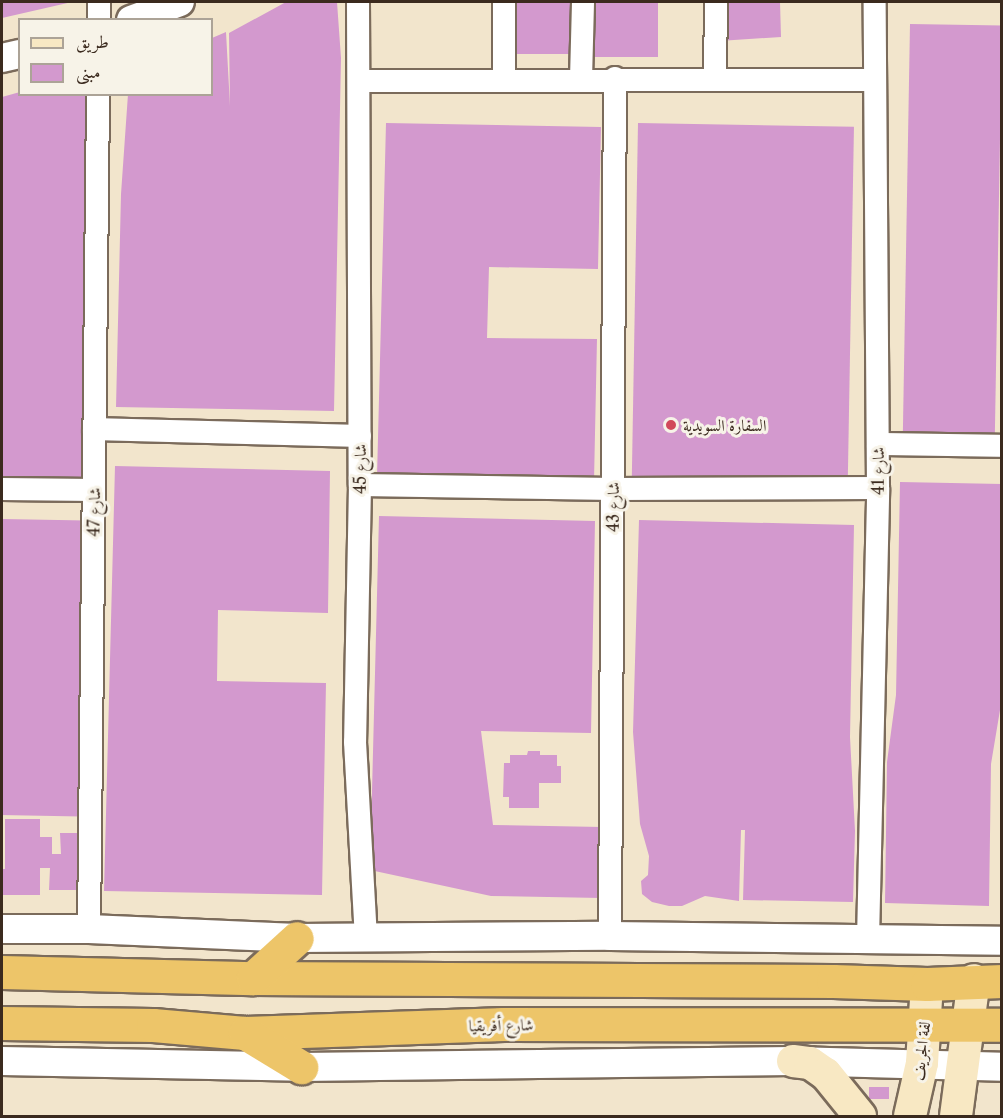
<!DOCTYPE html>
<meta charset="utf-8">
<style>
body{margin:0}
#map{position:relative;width:1003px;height:1118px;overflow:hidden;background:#f2e5cc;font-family:"Libre Caslon Text",Amiri,serif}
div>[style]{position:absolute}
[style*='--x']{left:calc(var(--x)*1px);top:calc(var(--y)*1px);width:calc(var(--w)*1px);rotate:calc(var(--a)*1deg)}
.building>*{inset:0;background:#d399ce;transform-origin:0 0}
.roads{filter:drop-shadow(2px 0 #7b6b5b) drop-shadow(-2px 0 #7b6b5b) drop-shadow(0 2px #7b6b5b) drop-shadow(0 -2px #7b6b5b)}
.minor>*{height:22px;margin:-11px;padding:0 11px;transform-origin:11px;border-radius:11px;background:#fff}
.tertiary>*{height:28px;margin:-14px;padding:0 14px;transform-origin:14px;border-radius:14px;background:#fff}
.secondary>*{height:32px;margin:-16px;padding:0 16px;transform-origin:16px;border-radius:16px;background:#f8e8c3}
.trunk>*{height:33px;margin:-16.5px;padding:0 16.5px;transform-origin:16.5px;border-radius:16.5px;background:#edc569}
.dots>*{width:16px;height:16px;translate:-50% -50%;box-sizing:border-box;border:3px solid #f7f3e8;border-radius:50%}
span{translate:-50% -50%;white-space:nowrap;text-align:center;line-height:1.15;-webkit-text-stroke:6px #f7f3e8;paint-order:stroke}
.poi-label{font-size:16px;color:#3b2a1e}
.left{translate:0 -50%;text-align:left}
.street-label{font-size:16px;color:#3b2a1e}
.frame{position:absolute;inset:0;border:3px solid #3b2a1e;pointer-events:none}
.legend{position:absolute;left:18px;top:18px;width:195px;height:78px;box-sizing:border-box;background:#f7f3e8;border:2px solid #aca397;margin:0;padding:8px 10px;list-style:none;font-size:18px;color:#3b2a1e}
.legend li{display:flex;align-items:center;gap:12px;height:30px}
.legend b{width:30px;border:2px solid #aca397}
</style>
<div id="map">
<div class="building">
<i style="clip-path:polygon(2px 2px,72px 2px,2px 18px)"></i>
<i style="clip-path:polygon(286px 2px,337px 2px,341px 58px,334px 411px,116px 407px,121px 194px,128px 94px,212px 94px,212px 38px,226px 32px,230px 106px,229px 33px)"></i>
<i style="left:510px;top:2px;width:60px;height:52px"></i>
<i style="left:593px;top:2px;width:65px;height:55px"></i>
<i style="clip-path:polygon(722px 2px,780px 2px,781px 37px,719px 41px)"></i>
<i style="left:910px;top:24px;width:92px;height:411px;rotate:1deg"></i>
<i style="clip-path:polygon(20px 92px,89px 94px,88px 478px,2px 477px,2px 97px)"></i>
<i style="clip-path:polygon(386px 123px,601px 127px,598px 269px,489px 267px,487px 338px,597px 339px,594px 481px,377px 477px)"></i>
<i style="left:638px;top:123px;width:216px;height:354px;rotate:1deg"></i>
<i style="clip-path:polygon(115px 466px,330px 471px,328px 613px,218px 610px,217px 681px,326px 683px,322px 895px,104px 891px)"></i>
<i style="clip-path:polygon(900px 482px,1002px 484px,1002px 698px,991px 764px,989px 906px,885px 903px,887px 762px,896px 695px)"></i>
<i style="clip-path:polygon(379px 516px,595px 521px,591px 733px,481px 731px,493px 825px,602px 827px,601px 898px,491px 896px,370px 870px)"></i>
<i style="left:2px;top:519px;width:84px;height:296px;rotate:1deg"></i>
<i style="clip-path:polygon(639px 520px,854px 525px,850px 737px,855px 831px,853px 902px,743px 900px,745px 830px,741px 830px,739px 901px,705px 896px,682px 906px,669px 906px,652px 902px,642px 894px,641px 881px,648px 875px,649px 856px,640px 824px,633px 732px)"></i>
<i style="clip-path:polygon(528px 751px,540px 751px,540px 755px,557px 755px,557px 766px,561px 766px,561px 783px,539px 783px,539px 808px,509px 808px,509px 797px,503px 797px,504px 763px,510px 763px,510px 755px,527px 755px)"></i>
<i style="clip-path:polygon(5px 819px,40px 819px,40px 837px,52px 837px,52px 854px,61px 854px,60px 833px,79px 833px,79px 890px,49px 890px,50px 868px,40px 868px,40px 895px,2px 895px,2px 869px,5px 869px)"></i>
<i style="left:869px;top:1087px;width:20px;height:12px"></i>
</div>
<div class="roads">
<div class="minor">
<i style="--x:358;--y:2;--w:483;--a:89.8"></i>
<i style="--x:360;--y:485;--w:257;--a:91.1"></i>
<i style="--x:355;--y:742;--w:195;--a:86.8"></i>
<i style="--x:99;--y:20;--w:18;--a:-90"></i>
<i style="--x:504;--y:79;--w:77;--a:-90"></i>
<i style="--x:581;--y:79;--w:77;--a:-88.5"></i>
<i style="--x:715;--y:79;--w:77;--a:-89.3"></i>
<i style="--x:359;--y:81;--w:516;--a:-0.11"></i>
<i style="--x:94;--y:429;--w:266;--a:1.5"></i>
<i style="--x:878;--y:444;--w:124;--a:0.9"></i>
<i style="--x:360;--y:485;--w:253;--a:0.9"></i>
<i style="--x:613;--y:489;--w:265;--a:-0.2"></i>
<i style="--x:2;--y:489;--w:92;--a:0.6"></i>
<i style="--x:89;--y:929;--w:835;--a:-89.38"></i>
<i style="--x:610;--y:936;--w:858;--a:-89.67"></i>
<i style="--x:868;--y:940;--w:452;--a:-88.7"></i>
<i style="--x:878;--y:488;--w:486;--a:-90.4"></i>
</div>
<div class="tertiary">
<i style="--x:131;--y:20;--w:52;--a:-20.2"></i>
<i style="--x:2;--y:58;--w:18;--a:-13"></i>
<i style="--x:2;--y:929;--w:87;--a:0"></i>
<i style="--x:89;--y:929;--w:208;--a:2.5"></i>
<i style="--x:297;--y:938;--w:313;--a:-0.4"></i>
<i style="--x:610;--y:936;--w:392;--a:0.7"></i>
<i style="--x:2;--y:1061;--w:299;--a:1.1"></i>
<i style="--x:301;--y:1067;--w:492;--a:-0.7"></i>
<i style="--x:793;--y:1061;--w:209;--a:1.6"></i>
</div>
<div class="secondary">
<i style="--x:793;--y:1061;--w:17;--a:7"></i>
<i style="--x:810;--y:1063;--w:19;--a:35"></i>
<i style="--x:826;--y:1074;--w:54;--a:51"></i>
<i style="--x:910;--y:1116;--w:54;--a:-77.2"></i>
<i style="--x:922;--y:1063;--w:79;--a:-86.4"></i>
<i style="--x:956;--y:1116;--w:137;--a:-82.5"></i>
</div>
<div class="trunk">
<i style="--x:2;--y:972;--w:251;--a:1.4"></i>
<i style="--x:253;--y:978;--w:580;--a:0.3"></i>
<i style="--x:833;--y:981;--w:94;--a:1.8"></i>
<i style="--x:927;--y:984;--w:75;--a:-2.3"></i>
<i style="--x:253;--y:978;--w:59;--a:-42.3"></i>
<i style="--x:2;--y:1023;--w:151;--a:0.8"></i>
<i style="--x:153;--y:1025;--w:92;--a:5"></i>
<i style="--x:245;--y:1033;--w:259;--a:-2"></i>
<i style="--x:504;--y:1024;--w:498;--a:0.1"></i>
<i style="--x:245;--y:1033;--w:66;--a:31.3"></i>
</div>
</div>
<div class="dots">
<i style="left:671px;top:425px;background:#d1495b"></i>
</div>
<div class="poi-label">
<span class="left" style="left:683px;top:425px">السفارة السويدية</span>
</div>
<div class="street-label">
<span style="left:360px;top:469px;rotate:-90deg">شارع 45</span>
<span style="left:878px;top:471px;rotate:-90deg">شارع 41</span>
<span style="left:613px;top:507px;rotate:-90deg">شارع 43</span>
<span style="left:94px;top:512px;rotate:-89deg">شارع 47</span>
<span style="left:501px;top:1025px;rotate:-1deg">شارع أفريقيا</span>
<span style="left:921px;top:1051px;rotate:-83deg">لفة الجريف</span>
</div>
<div class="frame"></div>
<ul class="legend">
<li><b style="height:8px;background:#f8e8c3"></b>طريق</li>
<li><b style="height:16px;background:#d399ce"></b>مبنى</li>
</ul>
</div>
